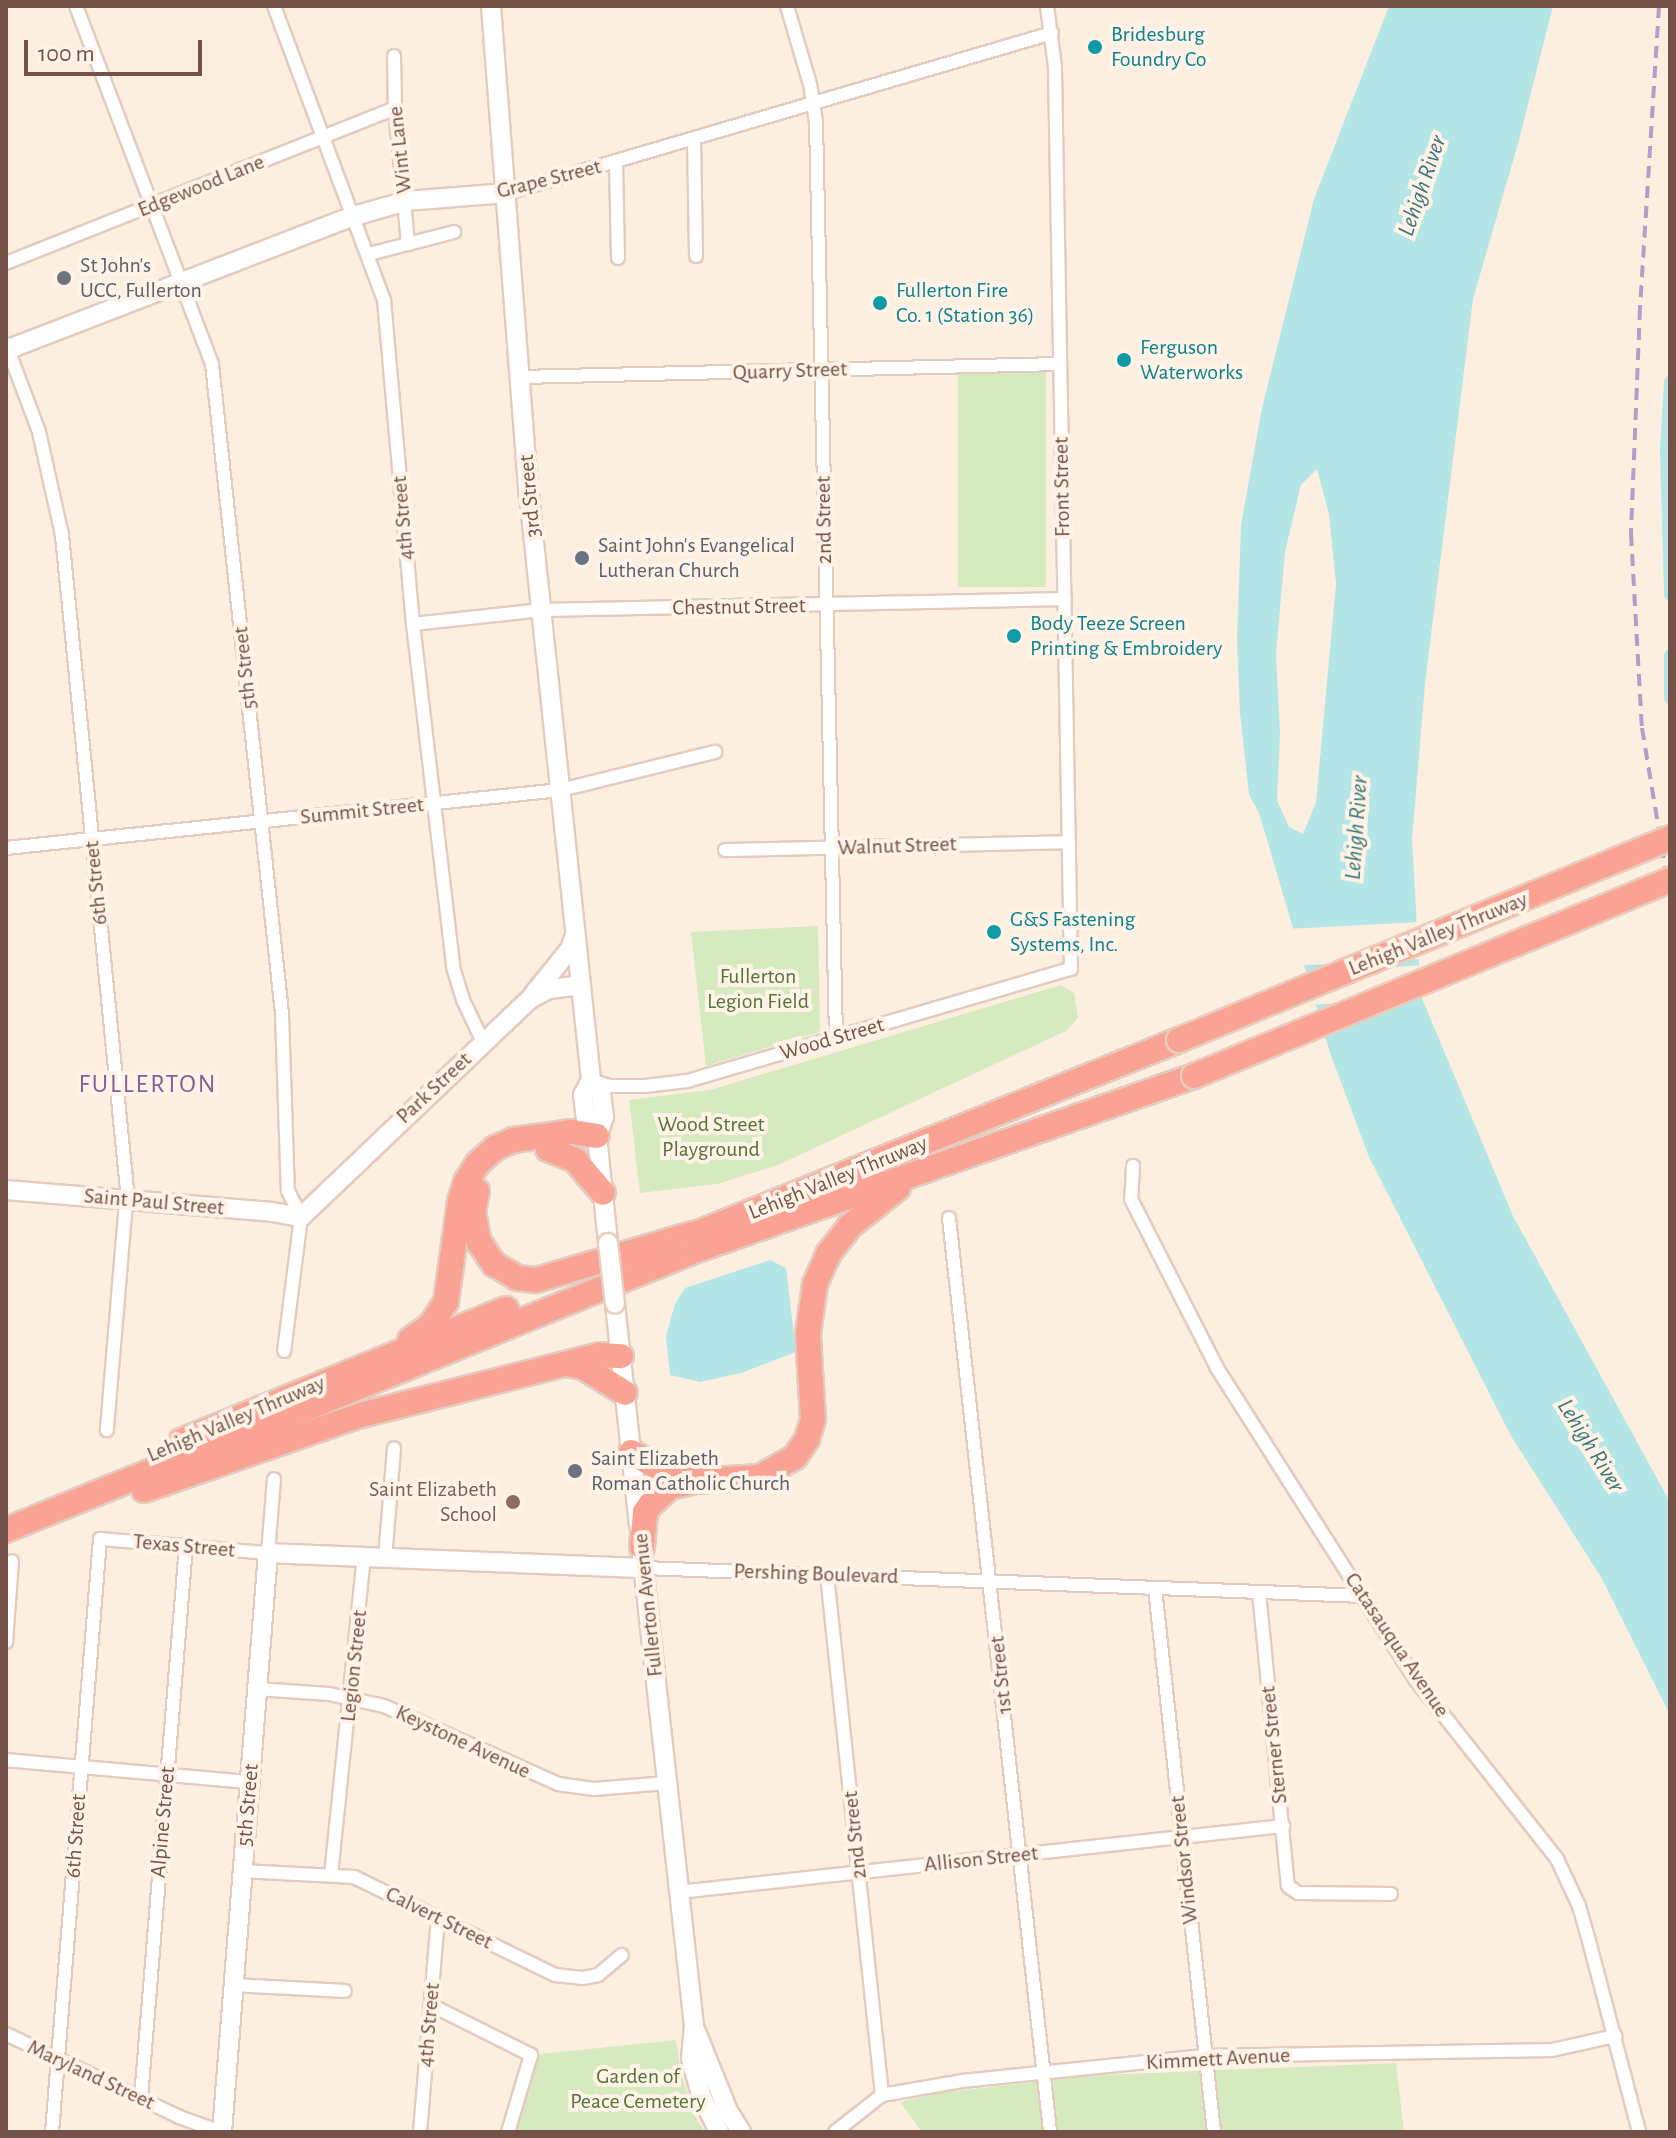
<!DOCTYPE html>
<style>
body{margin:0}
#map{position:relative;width:1676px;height:2138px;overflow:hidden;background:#fdefe0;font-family:"Alegreya Sans",sans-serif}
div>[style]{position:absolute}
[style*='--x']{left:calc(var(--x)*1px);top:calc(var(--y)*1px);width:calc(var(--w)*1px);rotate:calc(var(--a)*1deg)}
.green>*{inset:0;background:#d5eabf;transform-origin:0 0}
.water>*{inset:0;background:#b4e5e7}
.pier>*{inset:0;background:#fdefe0;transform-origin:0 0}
.canal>*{height:12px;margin:-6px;padding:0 6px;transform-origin:6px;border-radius:6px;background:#b4e5e7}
.roads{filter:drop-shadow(2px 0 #e3ccbf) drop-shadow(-2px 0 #e3ccbf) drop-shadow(0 2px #e3ccbf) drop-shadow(0 -2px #e3ccbf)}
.street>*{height:12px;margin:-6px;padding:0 6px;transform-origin:6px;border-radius:6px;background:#fff}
.secondary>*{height:18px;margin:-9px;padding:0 9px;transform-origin:9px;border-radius:9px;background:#fff}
.highway>*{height:24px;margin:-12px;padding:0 12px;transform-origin:12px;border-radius:12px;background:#faa394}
.rail>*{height:4px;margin-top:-2px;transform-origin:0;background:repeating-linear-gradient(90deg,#b09fc6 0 12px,transparent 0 20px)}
.bridges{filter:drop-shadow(2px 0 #e8ccbc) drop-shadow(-2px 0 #e8ccbc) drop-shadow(0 2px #e8ccbc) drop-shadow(0 -2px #e8ccbc)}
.secondary-bridge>*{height:18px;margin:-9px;padding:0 9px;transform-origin:9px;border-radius:9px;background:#fff}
.highway-bridge>*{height:24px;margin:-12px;padding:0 12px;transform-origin:12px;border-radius:12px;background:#faa394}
.dots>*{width:22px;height:22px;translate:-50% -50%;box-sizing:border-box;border:4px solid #fff3e7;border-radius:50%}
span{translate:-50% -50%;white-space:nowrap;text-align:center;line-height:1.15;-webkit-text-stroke:8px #fff3e7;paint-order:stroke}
.culture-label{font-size:22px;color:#0d838f}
.left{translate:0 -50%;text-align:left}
.street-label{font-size:22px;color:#745247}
.worship-label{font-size:22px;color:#5b616d}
.park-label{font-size:22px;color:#53753c}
.education-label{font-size:22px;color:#785e54}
.right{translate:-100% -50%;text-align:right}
.water-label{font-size:24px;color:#3a777b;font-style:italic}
.quarter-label{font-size:26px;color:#806298;letter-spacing:2px}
.frame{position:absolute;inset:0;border:8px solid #745247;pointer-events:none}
.scale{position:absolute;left:24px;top:40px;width:178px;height:36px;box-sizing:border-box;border:4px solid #745247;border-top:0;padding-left:10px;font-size:24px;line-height:28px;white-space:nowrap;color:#745247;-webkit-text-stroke:6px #fff3e7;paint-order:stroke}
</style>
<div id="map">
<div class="green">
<i style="left:958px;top:372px;width:88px;height:215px"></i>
<i style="clip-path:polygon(818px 926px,820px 1032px,706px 1066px,691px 932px)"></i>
<i style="clip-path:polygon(1061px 985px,1074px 993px,1078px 1018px,1066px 1031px,778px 1165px,717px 1184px,640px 1193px,629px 1100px,710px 1090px)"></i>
<i style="clip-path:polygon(676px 2040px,681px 2074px,696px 2118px,705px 2132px,508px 2132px,531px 2055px)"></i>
<i style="clip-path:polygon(1396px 2063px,1404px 2132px,922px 2132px,900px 2102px,937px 2093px,1101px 2075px)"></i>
</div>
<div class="water">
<i style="clip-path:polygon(evenodd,1389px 6px,1553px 6px,1519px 140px,1473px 299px,1425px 683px,1412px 840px,1421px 996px,1513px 1216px,1670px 1502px,1670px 1715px,1601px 1577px,1511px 1436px,1369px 1157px,1330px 1053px,1259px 813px,1249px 795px,1240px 713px,1237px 640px,1241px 525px,1262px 408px,1314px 199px,1389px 6px,1317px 469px,1329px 514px,1336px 584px,1316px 802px,1303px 834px,1289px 827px,1277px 800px,1280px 733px,1276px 654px,1285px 551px,1301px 485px,1317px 469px)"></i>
<i style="clip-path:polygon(770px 1260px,786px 1268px,796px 1352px,741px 1373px,700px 1382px,670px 1375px,666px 1336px,675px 1304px,685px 1288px)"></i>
</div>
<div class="pier">
<i style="left:1421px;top:922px;width:37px;height:130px;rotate:87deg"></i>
<i style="left:1423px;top:965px;width:32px;height:119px;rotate:86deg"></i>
</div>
<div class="canal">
<i style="--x:1670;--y:382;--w:68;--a:93.4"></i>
<i style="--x:1666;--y:450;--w:145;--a:88.4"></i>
<i style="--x:1670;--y:655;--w:43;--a:90"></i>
</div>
<div class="roads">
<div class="street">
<i style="--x:76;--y:6;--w:383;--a:69.2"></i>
<i style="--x:212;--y:364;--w:654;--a:83.85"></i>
<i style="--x:282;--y:1014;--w:177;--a:88.1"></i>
<i style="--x:288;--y:1191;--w:29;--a:63"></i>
<i style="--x:301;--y:1217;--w:135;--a:97.2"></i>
<i style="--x:274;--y:6;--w:314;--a:69.5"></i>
<i style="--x:384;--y:300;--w:325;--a:84.9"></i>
<i style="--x:413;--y:624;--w:345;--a:83.3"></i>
<i style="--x:453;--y:967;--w:34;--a:73"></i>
<i style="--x:463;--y:1000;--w:47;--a:64.5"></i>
<i style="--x:787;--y:6;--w:81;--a:73.6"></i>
<i style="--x:810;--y:84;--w:37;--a:81"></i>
<i style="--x:816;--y:121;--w:917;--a:88.75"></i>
<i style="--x:394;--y:56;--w:52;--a:88.9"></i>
<i style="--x:395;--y:108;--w:137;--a:84.5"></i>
<i style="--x:694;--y:139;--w:117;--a:89"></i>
<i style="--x:616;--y:162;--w:96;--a:88.8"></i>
<i style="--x:507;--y:193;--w:568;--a:-16.36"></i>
<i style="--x:369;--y:254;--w:88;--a:-14.5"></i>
<i style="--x:6;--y:263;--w:419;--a:-21.7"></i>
<i style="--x:6;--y:344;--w:94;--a:69.4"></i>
<i style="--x:39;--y:432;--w:106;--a:77.4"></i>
<i style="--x:62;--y:535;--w:658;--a:84.33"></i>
<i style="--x:127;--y:1190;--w:241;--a:94.8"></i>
<i style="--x:520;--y:377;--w:540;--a:-1.38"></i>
<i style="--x:413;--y:624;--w:130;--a:-6.2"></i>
<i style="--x:542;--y:610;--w:523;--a:-1.2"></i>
<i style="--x:6;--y:848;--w:558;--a:-5.97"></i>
<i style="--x:561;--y:790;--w:159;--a:-13.9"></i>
<i style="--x:725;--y:850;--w:344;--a:-1.3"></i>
<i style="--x:591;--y:1080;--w:20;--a:18"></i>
<i style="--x:610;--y:1086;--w:35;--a:0"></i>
<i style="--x:645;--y:1086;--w:42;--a:-6.8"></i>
<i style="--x:687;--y:1081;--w:400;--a:-16.3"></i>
<i style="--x:1071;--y:969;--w:902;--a:-91.02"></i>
<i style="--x:1055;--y:67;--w:62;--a:-97.5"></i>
<i style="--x:1133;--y:1166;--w:33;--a:93"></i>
<i style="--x:1131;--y:1199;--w:190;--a:63"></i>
<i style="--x:1217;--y:1368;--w:369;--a:57.5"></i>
<i style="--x:1415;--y:1679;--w:229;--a:51.7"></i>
<i style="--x:1557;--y:1859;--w:52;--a:64.9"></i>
<i style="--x:1579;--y:1906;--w:36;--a:74"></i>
<i style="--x:1589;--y:1941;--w:197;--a:75.3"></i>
<i style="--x:949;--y:1218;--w:920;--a:83.69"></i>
<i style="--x:385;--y:1558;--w:110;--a:-85.3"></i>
<i style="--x:644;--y:1568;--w:721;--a:2.23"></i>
<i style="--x:827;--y:1575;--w:523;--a:83.96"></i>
<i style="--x:1155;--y:1588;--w:547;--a:83.81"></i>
<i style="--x:1259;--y:1592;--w:295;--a:84.4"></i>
<i style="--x:1288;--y:1886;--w:12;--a:35"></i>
<i style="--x:1298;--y:1893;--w:93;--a:0.6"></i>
<i style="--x:6;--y:1642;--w:81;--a:-85.8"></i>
<i style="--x:257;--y:1689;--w:72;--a:4"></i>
<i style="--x:329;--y:1694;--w:56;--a:12.3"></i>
<i style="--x:384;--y:1706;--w:191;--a:24.1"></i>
<i style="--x:558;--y:1784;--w:36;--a:8"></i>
<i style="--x:594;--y:1789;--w:73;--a:-4.7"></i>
<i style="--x:6;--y:1760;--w:245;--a:5.2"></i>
<i style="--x:243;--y:1871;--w:111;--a:3.1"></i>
<i style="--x:354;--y:1877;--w:224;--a:26"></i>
<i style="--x:555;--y:1975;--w:28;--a:6"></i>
<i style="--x:583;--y:1978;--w:15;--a:-11"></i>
<i style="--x:598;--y:1975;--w:31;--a:-40"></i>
<i style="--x:331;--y:1875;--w:320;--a:-84.1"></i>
<i style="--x:679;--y:1892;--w:608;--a:-6.24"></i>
<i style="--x:234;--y:1985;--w:111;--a:3.1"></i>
<i style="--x:431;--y:2005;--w:112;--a:26.6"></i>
<i style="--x:531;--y:2055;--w:80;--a:106.6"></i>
<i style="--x:6;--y:2034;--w:192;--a:25.6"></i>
<i style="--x:179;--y:2117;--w:45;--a:19.7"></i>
<i style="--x:141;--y:2098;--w:554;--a:-85.34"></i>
<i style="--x:52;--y:2132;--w:595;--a:-85.37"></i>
<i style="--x:100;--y:1539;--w:169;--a:4.8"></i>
<i style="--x:268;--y:1553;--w:74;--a:-85.4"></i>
<i style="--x:420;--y:2132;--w:216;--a:-85.2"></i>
<i style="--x:835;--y:2132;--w:60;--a:-38.2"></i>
<i style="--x:882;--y:2095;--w:81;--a:-9.9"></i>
<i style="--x:962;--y:2081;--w:244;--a:-5.9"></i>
<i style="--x:1205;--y:2056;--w:347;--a:-1"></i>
<i style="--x:1552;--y:2050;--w:65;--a:-12.5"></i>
</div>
<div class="secondary">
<i style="--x:491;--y:6;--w:490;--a:85.6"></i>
<i style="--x:529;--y:495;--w:588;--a:83.95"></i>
<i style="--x:591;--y:1080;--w:17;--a:118"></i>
<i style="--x:583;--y:1095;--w:23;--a:83"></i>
<i style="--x:586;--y:1118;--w:21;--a:59"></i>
<i style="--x:6;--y:350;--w:373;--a:-21.1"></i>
<i style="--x:354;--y:216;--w:54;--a:-16.1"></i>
<i style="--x:406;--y:201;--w:101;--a:-4.5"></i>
<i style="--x:533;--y:995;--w:59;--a:-51.2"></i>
<i style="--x:570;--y:949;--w:15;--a:-70"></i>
<i style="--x:591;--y:1080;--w:16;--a:52"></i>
<i style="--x:601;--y:1093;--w:24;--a:83"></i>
<i style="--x:604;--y:1117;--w:20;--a:110"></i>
<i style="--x:597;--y:1136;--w:108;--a:84.1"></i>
<i style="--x:6;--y:1190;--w:267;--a:4.7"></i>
<i style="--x:272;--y:1212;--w:29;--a:10"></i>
<i style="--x:301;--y:1217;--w:316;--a:-43.6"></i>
<i style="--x:530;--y:999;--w:21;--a:-28"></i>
<i style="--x:549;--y:989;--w:32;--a:-7"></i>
<i style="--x:615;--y:1304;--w:223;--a:83.8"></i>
<i style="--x:642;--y:1555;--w:473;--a:83.7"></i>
<i style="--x:694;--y:2025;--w:34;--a:95"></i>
<i style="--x:691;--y:2059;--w:41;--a:74.2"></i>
<i style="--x:702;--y:2098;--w:38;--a:63"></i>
<i style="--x:695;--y:2029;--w:88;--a:68.1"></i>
<i style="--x:728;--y:2111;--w:25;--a:58"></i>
<i style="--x:222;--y:2132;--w:581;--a:-85.46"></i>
<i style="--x:268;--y:1553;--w:376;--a:2.3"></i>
</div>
<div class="highway">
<i style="--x:548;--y:1149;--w:29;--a:22"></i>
<i style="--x:575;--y:1160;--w:43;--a:49.7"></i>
<i style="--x:477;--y:1191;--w:21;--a:101"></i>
<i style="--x:473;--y:1212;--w:31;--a:79"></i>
<i style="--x:479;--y:1242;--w:27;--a:56"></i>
<i style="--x:494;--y:1264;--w:27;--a:31"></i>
<i style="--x:517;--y:1278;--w:19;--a:6"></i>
<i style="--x:536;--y:1280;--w:163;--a:-16.4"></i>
<i style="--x:678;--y:1241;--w:540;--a:-21.86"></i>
<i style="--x:410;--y:1340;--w:26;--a:-36"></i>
<i style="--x:431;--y:1325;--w:27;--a:-57"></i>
<i style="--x:446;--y:1302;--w:102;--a:-82.1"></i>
<i style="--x:460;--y:1201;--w:20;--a:-72"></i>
<i style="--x:466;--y:1182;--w:22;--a:-58"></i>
<i style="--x:478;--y:1163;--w:23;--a:-41"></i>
<i style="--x:495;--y:1148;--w:21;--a:-23"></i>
<i style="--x:514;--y:1140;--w:59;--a:-7.9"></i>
<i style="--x:572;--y:1132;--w:25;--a:9"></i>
<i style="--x:567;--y:1364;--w:16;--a:11"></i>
<i style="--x:583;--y:1367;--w:49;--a:31.8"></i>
<i style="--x:181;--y:1441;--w:351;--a:-22.1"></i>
<i style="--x:631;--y:1452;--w:52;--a:30"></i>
<i style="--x:676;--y:1478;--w:19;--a:9"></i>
<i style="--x:695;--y:1481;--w:65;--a:-3.5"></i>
<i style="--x:760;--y:1477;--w:40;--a:-29.7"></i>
<i style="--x:795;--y:1457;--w:22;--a:-56"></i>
<i style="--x:807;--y:1439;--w:21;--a:-73"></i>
<i style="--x:813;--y:1419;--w:85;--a:-93.4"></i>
<i style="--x:808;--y:1334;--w:50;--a:-82"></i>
<i style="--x:815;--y:1284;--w:34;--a:-66"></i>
<i style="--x:829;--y:1253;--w:34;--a:-52"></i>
<i style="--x:850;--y:1226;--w:61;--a:-38.4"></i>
<i style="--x:144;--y:1490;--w:230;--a:-19.1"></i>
<i style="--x:361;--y:1415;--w:245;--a:-14.1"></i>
<i style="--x:599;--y:1355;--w:22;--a:3"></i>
<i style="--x:6;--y:1530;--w:742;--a:-22.07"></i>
<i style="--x:694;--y:1251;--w:530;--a:-19.29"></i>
<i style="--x:642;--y:1547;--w:35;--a:-85"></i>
<i style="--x:645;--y:1512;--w:9;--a:-54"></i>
<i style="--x:650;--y:1505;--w:27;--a:-42"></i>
<i style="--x:670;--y:1487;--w:23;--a:-13"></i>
</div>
</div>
<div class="rail">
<i style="--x:1659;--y:6;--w:303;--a:93.6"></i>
<i style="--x:1640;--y:308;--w:226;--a:92.3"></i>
<i style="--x:1631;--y:534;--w:194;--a:86.8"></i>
<i style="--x:1642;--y:728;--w:172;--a:80.6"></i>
</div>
<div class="bridges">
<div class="secondary-bridge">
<i style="--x:608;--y:1243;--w:61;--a:83.5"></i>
</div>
<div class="highway-bridge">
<i style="--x:1179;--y:1040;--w:531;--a:-22.36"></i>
<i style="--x:1194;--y:1076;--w:515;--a:-22.38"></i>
</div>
</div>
<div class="dots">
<i style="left:1095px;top:47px;background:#0f9aa8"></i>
<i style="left:64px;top:278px;background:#6b7280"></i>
<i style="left:880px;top:303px;background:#0f9aa8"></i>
<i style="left:1124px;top:360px;background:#0f9aa8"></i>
<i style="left:582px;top:558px;background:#6b7280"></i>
<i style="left:1014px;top:636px;background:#0f9aa8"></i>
<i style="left:994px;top:932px;background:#0f9aa8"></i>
<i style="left:575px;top:1471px;background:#6b7280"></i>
<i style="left:513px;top:1502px;background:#8d6e63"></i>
</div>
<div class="culture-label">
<span class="left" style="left:1111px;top:47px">Bridesburg<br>Foundry Co</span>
<span class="left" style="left:896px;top:303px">Fullerton Fire<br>Co. 1 (Station 36)</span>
<span class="left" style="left:1140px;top:360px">Ferguson<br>Waterworks</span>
<span class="left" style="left:1030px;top:636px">Body Teeze Screen<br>Printing &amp; Embroidery</span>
<span class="left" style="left:1010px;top:932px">G&amp;S Fastening<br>Systems, Inc.</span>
</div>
<div class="street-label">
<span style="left:400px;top:150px;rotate:-96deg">Wint Lane</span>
<span style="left:549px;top:179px;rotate:-14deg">Grape Street</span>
<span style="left:201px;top:186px;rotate:-22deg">Edgewood Lane</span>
<span style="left:790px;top:371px;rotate:-2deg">Quarry Street</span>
<span style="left:1062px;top:487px;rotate:-91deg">Front Street</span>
<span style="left:530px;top:496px;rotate:-95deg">3rd Street</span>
<span style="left:403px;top:518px;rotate:-95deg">4th Street</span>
<span style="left:824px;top:520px;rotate:-91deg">2nd Street</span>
<span style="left:739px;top:607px;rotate:-1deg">Chestnut Street</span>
<span style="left:245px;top:668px;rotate:-96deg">5th Street</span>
<span style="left:362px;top:811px;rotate:-6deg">Summit Street</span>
<span style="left:897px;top:846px;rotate:-2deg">Walnut Street</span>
<span style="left:96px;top:883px;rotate:-96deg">6th Street</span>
<span style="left:1438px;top:934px;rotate:-22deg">Lehigh Valley Thruway</span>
<span style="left:832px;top:1039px;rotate:-16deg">Wood Street</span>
<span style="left:434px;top:1088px;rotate:-43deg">Park Street</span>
<span style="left:838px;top:1178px;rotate:-22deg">Lehigh Valley Thruway</span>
<span style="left:154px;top:1202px;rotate:5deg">Saint Paul Street</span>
<span style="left:236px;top:1419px;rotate:-23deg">Lehigh Valley Thruway</span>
<span style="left:184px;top:1546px;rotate:5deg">Texas Street</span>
<span style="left:816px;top:1574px;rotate:2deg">Pershing Boulevard</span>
<span style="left:648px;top:1605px;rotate:-96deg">Fullerton Avenue</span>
<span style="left:1397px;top:1645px;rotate:56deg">Catasauqua Avenue</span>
<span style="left:354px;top:1666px;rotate:-84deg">Legion Street</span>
<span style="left:1001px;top:1675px;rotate:-96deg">1st Street</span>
<span style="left:463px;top:1742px;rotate:25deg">Keystone Avenue</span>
<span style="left:1274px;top:1745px;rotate:-96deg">Sterner Street</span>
<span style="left:248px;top:1805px;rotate:-85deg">5th Street</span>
<span style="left:163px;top:1822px;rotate:-85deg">Alpine Street</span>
<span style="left:855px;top:1835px;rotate:-96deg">2nd Street</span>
<span style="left:76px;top:1836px;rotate:-86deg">6th Street</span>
<span style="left:981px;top:1859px;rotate:-6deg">Allison Street</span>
<span style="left:1184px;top:1860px;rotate:-96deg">Windsor Street</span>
<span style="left:439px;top:1918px;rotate:26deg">Calvert Street</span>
<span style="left:429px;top:2025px;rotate:-85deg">4th Street</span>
<span style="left:1218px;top:2059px;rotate:-3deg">Kimmett Avenue</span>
<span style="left:91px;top:2075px;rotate:25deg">Maryland Street</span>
</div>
<div class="worship-label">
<span class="left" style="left:80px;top:278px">St John's<br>UCC, Fullerton</span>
<span class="left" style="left:598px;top:558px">Saint John's Evangelical<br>Lutheran Church</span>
<span class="left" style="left:591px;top:1471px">Saint Elizabeth<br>Roman Catholic Church</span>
</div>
<div class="park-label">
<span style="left:758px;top:989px">Fullerton<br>Legion Field</span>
<span style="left:711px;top:1137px">Wood Street<br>Playground</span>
<span style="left:638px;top:2089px">Garden of<br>Peace Cemetery</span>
</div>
<div class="education-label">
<span class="right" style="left:497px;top:1502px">Saint Elizabeth<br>School</span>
</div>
<div class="water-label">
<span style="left:1423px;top:186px;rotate:-71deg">Lehigh River</span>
<span style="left:1357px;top:828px;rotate:-86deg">Lehigh River</span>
<span style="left:1590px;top:1446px;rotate:58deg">Lehigh River</span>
</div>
<div class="quarter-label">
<span style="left:148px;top:1085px">FULLERTON</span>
</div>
<div class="frame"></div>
<div class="scale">100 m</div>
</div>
